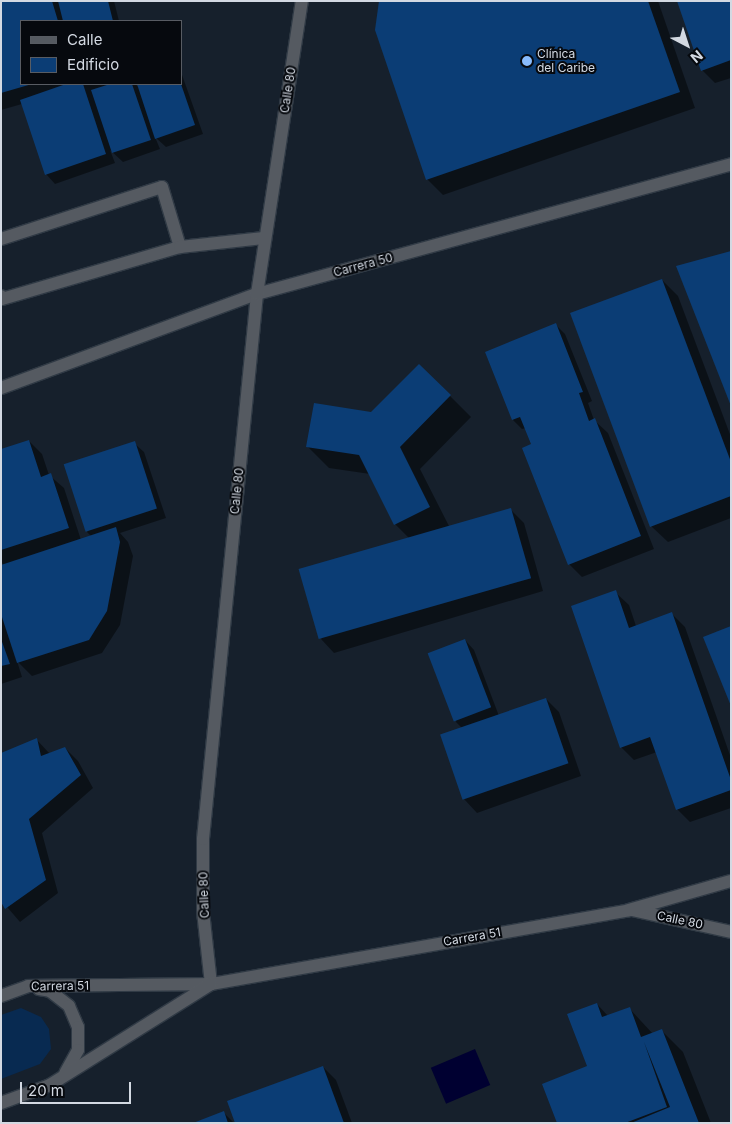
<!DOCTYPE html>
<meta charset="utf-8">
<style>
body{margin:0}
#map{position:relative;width:732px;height:1124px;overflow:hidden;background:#16202c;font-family:Inter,sans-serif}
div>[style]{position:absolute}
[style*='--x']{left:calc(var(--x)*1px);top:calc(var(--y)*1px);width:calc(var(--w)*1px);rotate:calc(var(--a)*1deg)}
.green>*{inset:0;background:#082a51}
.water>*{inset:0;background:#000031;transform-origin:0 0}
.shadow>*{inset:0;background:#0007}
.building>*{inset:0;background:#0b3d75;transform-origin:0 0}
.roads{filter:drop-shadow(1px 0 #303a45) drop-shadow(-1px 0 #303a45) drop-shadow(0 1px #303a45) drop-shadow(0 -1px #303a45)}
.minor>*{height:12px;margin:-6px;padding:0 6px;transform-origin:6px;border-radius:6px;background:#555a61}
.dots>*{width:14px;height:14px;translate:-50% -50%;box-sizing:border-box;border:2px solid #06090e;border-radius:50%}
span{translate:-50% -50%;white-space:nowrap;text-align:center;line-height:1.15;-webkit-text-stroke:4px #06090e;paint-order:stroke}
.poi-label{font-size:12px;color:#d3d9e2}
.left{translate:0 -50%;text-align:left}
.street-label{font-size:12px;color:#d3d9e2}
.frame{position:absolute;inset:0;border:2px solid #d3d9e2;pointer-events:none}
.legend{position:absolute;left:20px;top:20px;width:162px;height:65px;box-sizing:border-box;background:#06090e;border:1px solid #585c63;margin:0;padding:6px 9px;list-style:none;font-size:15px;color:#d3d9e2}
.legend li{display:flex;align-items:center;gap:10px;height:25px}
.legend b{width:25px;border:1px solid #585c63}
.north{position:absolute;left:662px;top:20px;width:50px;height:50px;-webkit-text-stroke:4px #06090e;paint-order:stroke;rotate:140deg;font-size:14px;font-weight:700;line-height:20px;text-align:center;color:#d3d9e2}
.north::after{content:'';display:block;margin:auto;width:18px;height:22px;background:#d3d9e2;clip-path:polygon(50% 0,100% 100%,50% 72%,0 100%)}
.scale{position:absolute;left:20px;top:1082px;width:111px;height:22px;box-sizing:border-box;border:2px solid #d3d9e2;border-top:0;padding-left:6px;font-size:15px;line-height:18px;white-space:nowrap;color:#d3d9e2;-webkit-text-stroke:4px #06090e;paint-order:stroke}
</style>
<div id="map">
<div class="green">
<i style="clip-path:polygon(21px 1008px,41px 1017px,49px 1029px,51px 1049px,40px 1064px,1px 1079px,1px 1015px)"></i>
</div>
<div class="water">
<i style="left:475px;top:1049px;width:39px;height:48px;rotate:67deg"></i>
</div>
<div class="shadow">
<i style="clip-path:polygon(1px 1px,114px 1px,119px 21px,21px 21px,21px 84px,135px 84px,141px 89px,139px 84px,181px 84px,181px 72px,203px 134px,166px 147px,155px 137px,160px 149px,123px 162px,110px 150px,115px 163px,55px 184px,46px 174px,22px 104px,1px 110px)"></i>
<i style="clip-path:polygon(381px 1px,658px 1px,695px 108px,443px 195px,427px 179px)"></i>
<i style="clip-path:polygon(731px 1px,731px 78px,715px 83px,702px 70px)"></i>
<i style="clip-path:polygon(662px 280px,678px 296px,731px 437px,731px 518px,668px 542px,651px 526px)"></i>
<i style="clip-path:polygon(556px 325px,565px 334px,592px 401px,588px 403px,594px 420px,608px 433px,654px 549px,582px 577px,569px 564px,533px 445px,526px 428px,522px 429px,513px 420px)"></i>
<i style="clip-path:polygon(419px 365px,471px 417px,420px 469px,450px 528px,511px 510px,524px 523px,543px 591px,334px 653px,321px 639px,410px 539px,395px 524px,370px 474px,329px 468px,308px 447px,372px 413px)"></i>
<i style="clip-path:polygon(29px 441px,42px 454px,49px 475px,64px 488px,81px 540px,92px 537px,87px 532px,134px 443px,144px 452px,166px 518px,120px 533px,128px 542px,133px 556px,120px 625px,102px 653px,32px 676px,17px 661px,22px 677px,1px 684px,1px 567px,5px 566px,1px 562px,1px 451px)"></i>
<i style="clip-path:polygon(615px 592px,629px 605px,636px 626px,672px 614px,685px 627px,731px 758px,731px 808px,690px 822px,677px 809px,657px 752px,634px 760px,621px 747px)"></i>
<i style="clip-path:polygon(465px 640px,474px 650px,499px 716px,546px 699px,559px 712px,581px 776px,477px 813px,464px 799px,463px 729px,456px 722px)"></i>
<i style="clip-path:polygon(36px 739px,50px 754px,65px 748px,78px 761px,93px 788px,42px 833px,58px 893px,20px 922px,1px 900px)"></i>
<i style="clip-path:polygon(597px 1004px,608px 1016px,629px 1008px,653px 1034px,662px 1031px,683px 1052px,711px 1123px,558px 1123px,588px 1067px)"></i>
<i style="clip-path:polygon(323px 1067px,336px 1080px,352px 1123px,236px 1123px)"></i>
<i style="clip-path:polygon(224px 1113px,234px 1123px,196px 1123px)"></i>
</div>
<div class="building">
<i style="clip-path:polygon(1px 1px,52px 1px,58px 21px,21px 21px,21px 84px,32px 84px,1px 93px)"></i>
<i style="clip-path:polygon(58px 1px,108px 1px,113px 21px,63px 21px)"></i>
<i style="clip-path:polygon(379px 1px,648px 1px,680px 92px,426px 180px,375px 30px)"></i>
<i style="clip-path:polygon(677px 1px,731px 1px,731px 60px,701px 71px)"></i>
<i style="clip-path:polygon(66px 84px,83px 84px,106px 154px,45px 175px,20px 100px)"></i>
<i style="clip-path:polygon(110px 84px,132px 84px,151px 140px,112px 153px,91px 90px)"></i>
<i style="clip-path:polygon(137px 84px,181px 84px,195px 125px,155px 139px)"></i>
<i style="clip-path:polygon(731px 251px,731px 406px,676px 266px)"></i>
<i style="clip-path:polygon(662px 279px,731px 462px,731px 496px,650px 527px,570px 313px)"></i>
<i style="clip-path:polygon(556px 323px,583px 392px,579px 393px,589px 421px,595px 418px,641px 536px,568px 565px,522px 448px,531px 444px,520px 417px,512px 420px,485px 352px)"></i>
<i style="clip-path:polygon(419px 364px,451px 395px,400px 447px,430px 507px,394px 525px,359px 455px,306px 447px,314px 403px,371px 412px)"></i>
<i style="clip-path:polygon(29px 440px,41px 477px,51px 473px,69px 528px,1px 550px,1px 449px)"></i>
<i style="left:135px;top:441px;width:71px;height:75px;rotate:72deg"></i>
<i style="left:511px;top:508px;width:73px;height:221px;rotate:74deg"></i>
<i style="clip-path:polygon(116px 527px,120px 542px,107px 611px,89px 640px,17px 663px,1px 614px,1px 565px)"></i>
<i style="clip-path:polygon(616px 590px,629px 628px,672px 612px,731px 780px,731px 790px,676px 810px,650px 737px,620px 748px,571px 606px)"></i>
<i style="clip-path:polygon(731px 626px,731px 706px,703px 637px)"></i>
<i style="clip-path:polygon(1px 639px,10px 664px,1px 666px)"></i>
<i style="left:465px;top:639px;width:73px;height:40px;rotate:69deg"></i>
<i style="left:546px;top:698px;width:69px;height:112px;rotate:71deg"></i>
<i style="clip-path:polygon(37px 738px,41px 756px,65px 747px,81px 775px,29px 819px,46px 880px,5px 909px,1px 902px,1px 753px)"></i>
<i style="clip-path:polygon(597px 1003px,602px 1017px,630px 1007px,641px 1037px,662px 1029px,699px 1123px,631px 1123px,670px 1107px,644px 1042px,667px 1107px,625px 1123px,557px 1123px,542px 1084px,587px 1066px,567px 1014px)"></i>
<i style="clip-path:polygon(323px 1066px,344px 1123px,235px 1123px,227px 1101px)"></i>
<i style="clip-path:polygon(224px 1111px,228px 1123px,193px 1123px)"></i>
</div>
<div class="roads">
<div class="minor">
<i style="--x:1;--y:239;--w:169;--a:-17.9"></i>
<i style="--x:162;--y:187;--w:63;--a:73.3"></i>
<i style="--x:1;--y:296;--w:3;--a:72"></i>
<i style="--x:2;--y:299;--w:185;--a:-16.3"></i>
<i style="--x:180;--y:247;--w:84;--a:-6.1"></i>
<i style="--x:1;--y:388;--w:273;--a:-20.2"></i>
<i style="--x:257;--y:294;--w:492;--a:-15.3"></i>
<i style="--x:632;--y:910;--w:101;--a:12.5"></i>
<i style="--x:211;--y:984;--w:73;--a:-96.3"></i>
<i style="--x:203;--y:911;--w:72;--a:-90"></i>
<i style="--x:203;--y:839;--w:548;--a:-84.34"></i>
<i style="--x:257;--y:294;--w:296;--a:-81.3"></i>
<i style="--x:39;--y:989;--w:11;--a:10"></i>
<i style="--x:50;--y:991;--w:24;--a:38"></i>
<i style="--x:69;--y:1006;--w:23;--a:67"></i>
<i style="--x:78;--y:1027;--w:23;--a:90"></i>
<i style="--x:78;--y:1050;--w:26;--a:119"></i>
<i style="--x:1;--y:996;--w:29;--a:-20"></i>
<i style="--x:28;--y:986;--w:183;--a:-0.6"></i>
<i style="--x:211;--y:984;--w:424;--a:-10"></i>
<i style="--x:629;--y:910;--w:106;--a:-15.9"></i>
<i style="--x:1;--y:1103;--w:52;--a:-20.2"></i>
<i style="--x:50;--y:1085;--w:190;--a:-32.1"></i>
</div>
</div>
<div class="dots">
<i style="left:527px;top:61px;background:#88bbfc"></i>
</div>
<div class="poi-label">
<span class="left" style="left:537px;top:61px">Clínica<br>del Caribe</span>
</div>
<div class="street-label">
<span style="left:288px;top:90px;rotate:-81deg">Calle 80</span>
<span style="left:363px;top:265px;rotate:-15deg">Carrera 50</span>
<span style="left:237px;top:491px;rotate:-84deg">Calle 80</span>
<span style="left:204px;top:895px;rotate:-92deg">Calle 80</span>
<span style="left:680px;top:920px;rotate:12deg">Calle 80</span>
<span style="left:472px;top:937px;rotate:-10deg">Carrera 51</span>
<span style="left:60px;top:986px;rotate:-1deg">Carrera 51</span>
</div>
<div class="frame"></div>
<ul class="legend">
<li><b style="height:6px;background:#555a61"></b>Calle</li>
<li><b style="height:14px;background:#0b3d75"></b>Edificio</li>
</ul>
<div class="north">N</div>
<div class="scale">20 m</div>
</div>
